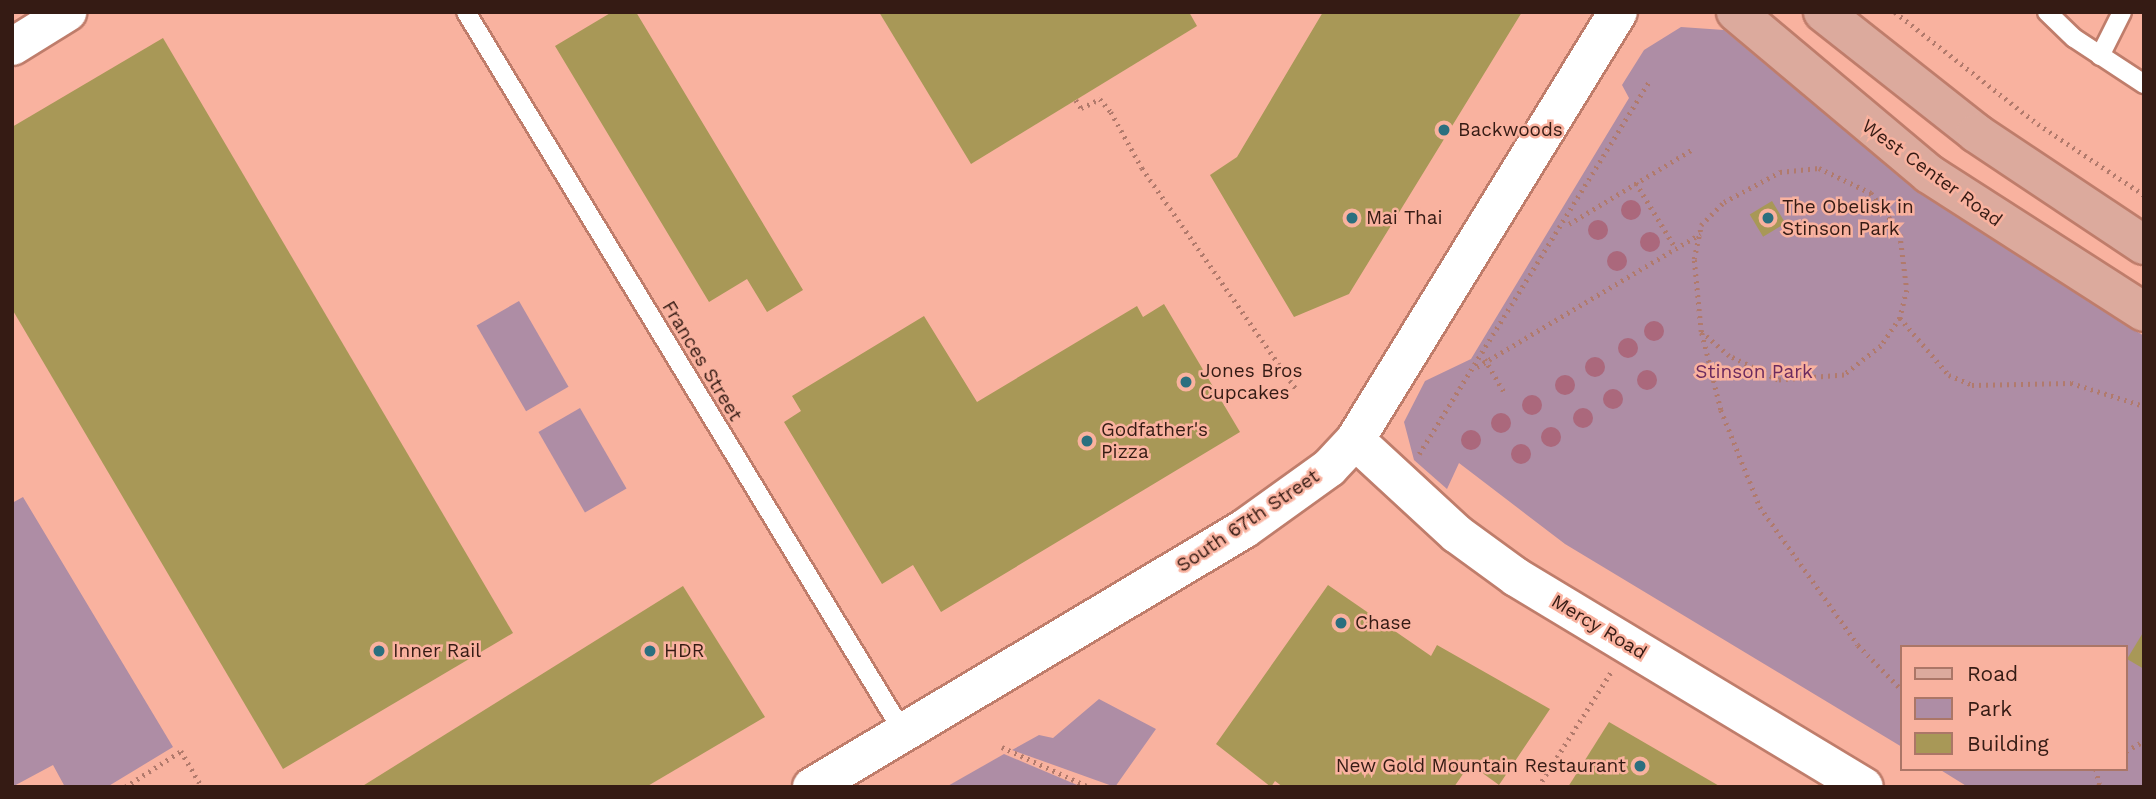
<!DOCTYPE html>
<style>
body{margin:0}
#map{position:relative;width:2156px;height:799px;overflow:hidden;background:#f9b29f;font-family:"Work Sans",sans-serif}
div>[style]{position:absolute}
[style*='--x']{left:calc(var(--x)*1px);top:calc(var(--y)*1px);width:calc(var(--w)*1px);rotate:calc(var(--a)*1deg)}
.green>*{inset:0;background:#ae8da5;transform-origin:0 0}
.building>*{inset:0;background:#a89857;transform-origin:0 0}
.path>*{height:4.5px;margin-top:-2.25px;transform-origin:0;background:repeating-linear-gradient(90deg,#b17a6c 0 2px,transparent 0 7px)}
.roads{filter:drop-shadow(2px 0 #bf7d6b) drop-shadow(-2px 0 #bf7d6b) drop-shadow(0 2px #bf7d6b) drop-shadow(0 -2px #bf7d6b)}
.lane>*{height:18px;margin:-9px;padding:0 9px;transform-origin:9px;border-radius:9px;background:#fff}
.street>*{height:37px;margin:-18.5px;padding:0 18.5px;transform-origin:18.5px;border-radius:18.5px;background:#fff}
.secondary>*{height:38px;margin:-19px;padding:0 19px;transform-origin:19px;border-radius:19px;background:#fff}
.primary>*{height:38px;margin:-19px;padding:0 19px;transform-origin:19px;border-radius:19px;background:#dcaa9d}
.trees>*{width:20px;height:20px;margin:-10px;border-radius:50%;background:#ab687c}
.dots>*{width:19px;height:19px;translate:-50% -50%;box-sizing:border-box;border:4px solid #f9b29f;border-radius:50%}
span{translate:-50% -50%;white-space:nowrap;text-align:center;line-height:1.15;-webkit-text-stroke:5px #f9b29f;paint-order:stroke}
.poi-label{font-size:19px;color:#351b14}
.left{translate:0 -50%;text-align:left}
.right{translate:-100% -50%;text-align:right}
.street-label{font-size:19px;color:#351b14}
.park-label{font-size:19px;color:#6c2b5f}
.frame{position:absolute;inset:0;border:14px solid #351b14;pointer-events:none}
.legend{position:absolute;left:1900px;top:645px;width:228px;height:126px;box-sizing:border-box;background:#f9b29f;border:2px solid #ab7667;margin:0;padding:9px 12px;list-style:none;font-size:21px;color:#351b14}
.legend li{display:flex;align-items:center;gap:14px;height:35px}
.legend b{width:35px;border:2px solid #ab7667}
</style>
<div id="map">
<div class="green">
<i style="clip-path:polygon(1681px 27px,1724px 30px,1890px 168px,2144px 336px,2144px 787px,1968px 787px,1939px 769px,2126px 769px,2126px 647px,1902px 647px,1902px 747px,1565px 544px,1459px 463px,1447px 489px,1414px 460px,1404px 422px,1425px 381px,1471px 359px,1629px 98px,1622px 85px,1644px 50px)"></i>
<i style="left:519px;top:301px;width:99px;height:49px;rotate:60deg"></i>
<i style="left:580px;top:408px;width:93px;height:48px;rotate:60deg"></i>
<i style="clip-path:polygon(23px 497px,173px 747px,107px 787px,65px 787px,53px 765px,12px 787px,12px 503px)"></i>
<i style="clip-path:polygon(1099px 699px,1156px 729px,1115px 787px,1012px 750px,1039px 735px,1053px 738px)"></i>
<i style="clip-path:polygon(1004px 754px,1082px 787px,946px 787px)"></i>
</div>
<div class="building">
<i style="clip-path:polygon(612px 12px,636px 12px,803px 290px,767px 312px,747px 279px,709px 302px,555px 46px)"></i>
<i style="clip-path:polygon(879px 12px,1189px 12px,1197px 26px,971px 164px)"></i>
<i style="clip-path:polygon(1323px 12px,1522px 12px,1349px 294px,1294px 317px,1210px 175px,1237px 157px)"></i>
<i style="clip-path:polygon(163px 38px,513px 633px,283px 769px,12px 309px,12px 127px)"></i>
<i style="left:1772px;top:201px;width:26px;height:26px;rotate:59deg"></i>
<i style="clip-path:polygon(1164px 304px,1240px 432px,941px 612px,913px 565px,882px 584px,784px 422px,801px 411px,792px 396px,924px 316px,977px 402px,1137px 306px,1143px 317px)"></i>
<i style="clip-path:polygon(1328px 585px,1431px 656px,1437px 645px,1550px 709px,1499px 785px,1470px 764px,1454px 787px,1283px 787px,1275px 781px,1271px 787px,1216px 744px)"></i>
<i style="clip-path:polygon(683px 586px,765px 717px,646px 787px,361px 787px)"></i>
<i style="clip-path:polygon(2144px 631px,2144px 669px,2127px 659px)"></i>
<i style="clip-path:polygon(1609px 722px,1721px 787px,1568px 787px)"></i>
</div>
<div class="path">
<i style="--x:1895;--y:12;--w:182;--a:38.1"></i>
<i style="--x:2038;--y:124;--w:128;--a:33.8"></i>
<i style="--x:1076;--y:100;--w:9;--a:58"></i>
<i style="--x:1081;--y:108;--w:21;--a:-25"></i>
<i style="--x:1100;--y:99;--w:17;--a:50"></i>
<i style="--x:1111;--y:112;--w:64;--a:61"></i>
<i style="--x:1142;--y:168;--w:271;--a:55.1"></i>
<i style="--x:1819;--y:168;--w:58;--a:25.7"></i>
<i style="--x:1871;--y:193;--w:23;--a:52"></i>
<i style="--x:1885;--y:211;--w:27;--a:57"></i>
<i style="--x:1900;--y:234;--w:56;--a:82.9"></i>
<i style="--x:1907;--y:290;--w:29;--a:104"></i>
<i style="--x:1900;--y:318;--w:34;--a:124"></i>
<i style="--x:1881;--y:346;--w:47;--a:141.9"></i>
<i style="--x:1844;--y:375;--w:66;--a:175.7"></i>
<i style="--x:1778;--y:380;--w:55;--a:-153.9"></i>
<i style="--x:1729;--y:356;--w:37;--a:-139"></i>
<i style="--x:1701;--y:332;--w:73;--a:-95.5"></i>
<i style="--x:1694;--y:259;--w:35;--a:-78"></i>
<i style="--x:1701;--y:225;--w:33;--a:-45"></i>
<i style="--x:1724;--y:202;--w:64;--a:-28.2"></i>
<i style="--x:1780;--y:172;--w:39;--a:-6"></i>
<i style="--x:1636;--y:183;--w:75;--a:58.6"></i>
<i style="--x:1569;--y:224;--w:143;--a:-31.2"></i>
<i style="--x:1900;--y:318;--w:75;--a:49.3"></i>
<i style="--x:1949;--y:375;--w:25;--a:23"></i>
<i style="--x:1972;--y:385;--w:99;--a:-1.2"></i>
<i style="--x:2071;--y:383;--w:77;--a:17.5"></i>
<i style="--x:1702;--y:333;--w:79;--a:76.1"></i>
<i style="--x:1721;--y:410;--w:105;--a:68.1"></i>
<i style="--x:1760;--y:507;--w:169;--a:54.6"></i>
<i style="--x:1858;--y:645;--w:63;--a:45.6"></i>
<i style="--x:1485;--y:359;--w:38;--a:60"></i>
<i style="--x:1477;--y:367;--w:260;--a:-30.8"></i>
<i style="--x:1419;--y:454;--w:440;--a:-58.3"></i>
<i style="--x:1002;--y:747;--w:96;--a:24.7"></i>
<i style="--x:2126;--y:751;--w:21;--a:-29"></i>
<i style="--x:2096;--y:769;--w:18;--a:77"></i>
<i style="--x:125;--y:787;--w:67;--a:-32.7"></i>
<i style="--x:181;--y:751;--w:42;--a:59.7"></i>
<i style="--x:1538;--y:787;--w:136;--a:-57.6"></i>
</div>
<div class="roads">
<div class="lane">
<i style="--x:466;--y:12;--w:842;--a:58.74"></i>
<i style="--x:2047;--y:12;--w:37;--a:44"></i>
<i style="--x:2074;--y:38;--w:84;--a:33.3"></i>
<i style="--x:2100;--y:56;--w:49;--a:-63.4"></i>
</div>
<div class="street">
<i style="--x:12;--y:46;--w:65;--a:-31.7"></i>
</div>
<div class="secondary">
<i style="--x:1355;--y:440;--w:139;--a:42.7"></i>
<i style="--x:1457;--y:534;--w:73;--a:36.1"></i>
<i style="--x:1516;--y:577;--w:406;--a:31.1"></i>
<i style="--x:812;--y:787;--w:503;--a:-30.85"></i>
<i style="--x:1244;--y:529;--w:105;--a:-35.7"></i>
<i style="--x:1329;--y:468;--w:38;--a:-47"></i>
<i style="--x:1355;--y:440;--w:502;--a:-58.43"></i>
</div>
<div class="primary">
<i style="--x:1736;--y:12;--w:252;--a:40"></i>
<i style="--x:1929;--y:174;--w:255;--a:32.7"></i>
<i style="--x:1823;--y:12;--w:195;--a:38.3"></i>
<i style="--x:1976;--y:133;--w:202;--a:33.7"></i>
</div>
</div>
<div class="trees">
<i style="left:1631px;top:210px"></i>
<i style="left:1598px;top:230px"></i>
<i style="left:1650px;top:242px"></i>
<i style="left:1617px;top:261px"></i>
<i style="left:1654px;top:331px"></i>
<i style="left:1628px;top:348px"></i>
<i style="left:1595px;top:367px"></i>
<i style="left:1647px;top:380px"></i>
<i style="left:1565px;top:385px"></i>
<i style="left:1613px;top:399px"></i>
<i style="left:1532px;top:405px"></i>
<i style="left:1583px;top:418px"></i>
<i style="left:1501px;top:423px"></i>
<i style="left:1551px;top:437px"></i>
<i style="left:1471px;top:440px"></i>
<i style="left:1521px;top:454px"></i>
</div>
<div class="dots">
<i style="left:1444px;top:130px;background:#2b6f7f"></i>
<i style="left:1352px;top:218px;background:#2b6f7f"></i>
<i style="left:1768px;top:218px;background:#2b6f7f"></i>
<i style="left:1186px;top:382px;background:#2b6f7f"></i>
<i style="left:1087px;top:441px;background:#2b6f7f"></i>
<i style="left:1341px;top:623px;background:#2b6f7f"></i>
<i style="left:379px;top:651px;background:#2b6f7f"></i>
<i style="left:650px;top:651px;background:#2b6f7f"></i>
<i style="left:1640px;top:766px;background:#2b6f7f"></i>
</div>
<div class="poi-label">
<span class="left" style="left:1458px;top:130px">Backwoods</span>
<span class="left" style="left:1782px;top:218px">The Obelisk in<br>Stinson Park</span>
<span class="left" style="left:1366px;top:218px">Mai Thai</span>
<span class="left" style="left:1200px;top:382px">Jones Bros<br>Cupcakes</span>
<span class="left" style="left:1101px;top:441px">Godfather's<br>Pizza</span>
<span class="left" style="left:1355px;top:623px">Chase</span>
<span class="left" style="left:393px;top:651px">Inner Rail</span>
<span class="left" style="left:664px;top:651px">HDR</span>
<span class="right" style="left:1626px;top:766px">New Gold Mountain Restaurant</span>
</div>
<div class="street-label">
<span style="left:1932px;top:173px;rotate:36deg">West Center Road</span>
<span style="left:702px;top:361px;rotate:59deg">Frances Street</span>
<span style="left:1248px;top:521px;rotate:-34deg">South 67th Street</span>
<span style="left:1599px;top:627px;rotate:31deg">Mercy Road</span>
</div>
<div class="park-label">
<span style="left:1754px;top:372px">Stinson Park</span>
</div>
<div class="frame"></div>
<ul class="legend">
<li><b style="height:9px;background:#dcaa9d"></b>Road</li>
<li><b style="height:19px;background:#ae8da5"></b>Park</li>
<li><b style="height:19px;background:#a89857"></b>Building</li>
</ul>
</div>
